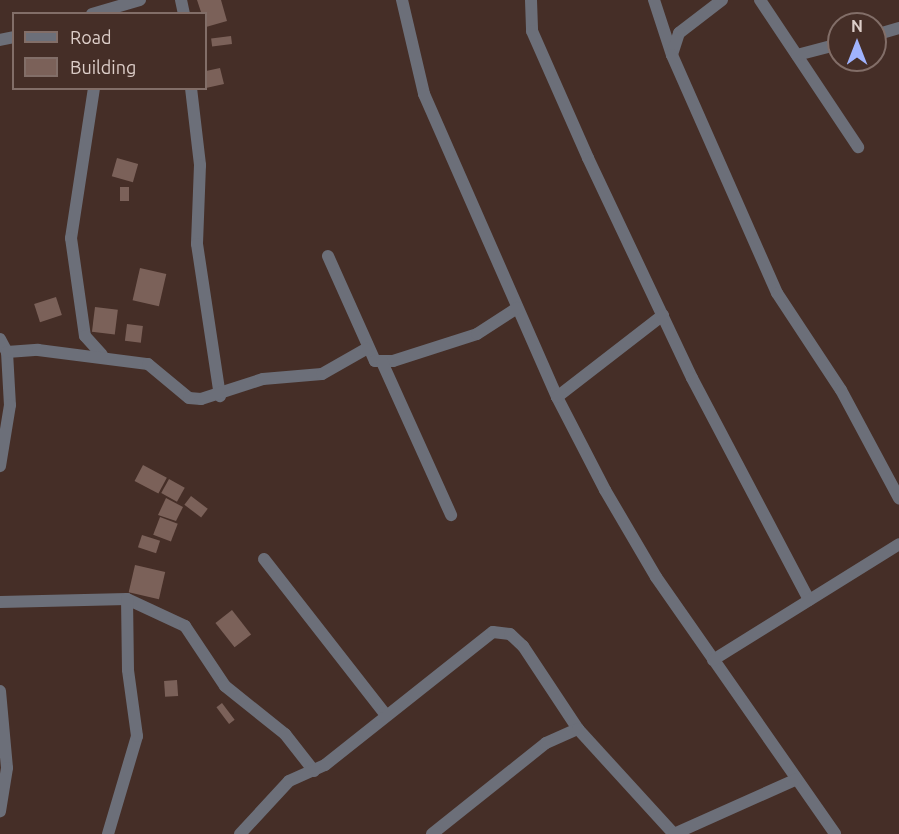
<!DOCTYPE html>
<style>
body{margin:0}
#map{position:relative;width:899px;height:834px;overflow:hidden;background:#452e27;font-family:Ubuntu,sans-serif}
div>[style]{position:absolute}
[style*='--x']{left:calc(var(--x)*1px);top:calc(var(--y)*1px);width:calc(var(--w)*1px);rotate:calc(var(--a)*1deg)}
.building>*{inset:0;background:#7b6159;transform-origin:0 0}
.street>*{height:12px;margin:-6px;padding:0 6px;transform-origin:6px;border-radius:6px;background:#6c6f79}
span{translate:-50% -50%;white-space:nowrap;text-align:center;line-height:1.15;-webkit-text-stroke:4.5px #452e27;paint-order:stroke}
.legend{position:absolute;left:12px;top:12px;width:195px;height:78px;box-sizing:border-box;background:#452e27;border:2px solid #826e68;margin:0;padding:8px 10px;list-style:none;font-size:18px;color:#ddcec9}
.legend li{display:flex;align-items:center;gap:12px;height:30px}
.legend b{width:30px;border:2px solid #826e68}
.north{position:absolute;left:827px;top:12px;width:60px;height:60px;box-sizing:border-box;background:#452e27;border:2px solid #826e68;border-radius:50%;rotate:0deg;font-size:16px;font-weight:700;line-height:24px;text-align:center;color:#ddcec9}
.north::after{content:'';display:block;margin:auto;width:21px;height:27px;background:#a0b3fd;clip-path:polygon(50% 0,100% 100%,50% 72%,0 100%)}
</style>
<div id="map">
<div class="building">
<i style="clip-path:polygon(197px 0,221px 0,227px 21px,206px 27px)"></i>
<i style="left:231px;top:36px;width:8px;height:20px;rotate:83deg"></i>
<i style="clip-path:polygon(220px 68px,224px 84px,206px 88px,206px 71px)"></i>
<i style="left:117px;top:158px;width:22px;height:19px;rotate:16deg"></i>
<i style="left:120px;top:187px;width:9px;height:14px"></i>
<i style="left:140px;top:268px;width:27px;height:33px;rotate:13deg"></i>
<i style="left:56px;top:297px;width:19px;height:23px;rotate:72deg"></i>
<i style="left:95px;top:307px;width:23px;height:25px;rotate:7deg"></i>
<i style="left:127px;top:324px;width:16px;height:17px;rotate:7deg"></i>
<i style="left:143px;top:465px;width:27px;height:18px;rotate:28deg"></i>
<i style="left:169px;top:479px;width:18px;height:16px;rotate:29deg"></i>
<i style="left:191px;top:496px;width:21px;height:11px;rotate:37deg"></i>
<i style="clip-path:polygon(166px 498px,183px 507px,176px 521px,158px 515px)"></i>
<i style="left:160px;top:517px;width:19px;height:19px;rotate:21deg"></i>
<i style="left:142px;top:535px;width:19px;height:13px;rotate:18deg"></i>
<i style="left:135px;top:565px;width:31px;height:28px;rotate:13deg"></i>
<i style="left:232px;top:610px;width:31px;height:21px;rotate:52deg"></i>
<i style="left:177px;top:680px;width:16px;height:13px;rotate:86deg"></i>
<i style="left:222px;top:703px;width:21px;height:7px;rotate:53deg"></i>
</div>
<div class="street">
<i style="--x:181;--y:0;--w:14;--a:78"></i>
<i style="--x:402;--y:0;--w:97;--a:76.8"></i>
<i style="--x:424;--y:94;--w:331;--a:66.3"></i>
<i style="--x:557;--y:397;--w:105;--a:62.7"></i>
<i style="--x:605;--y:490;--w:101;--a:59.6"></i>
<i style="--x:656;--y:577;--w:313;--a:55.1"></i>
<i style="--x:531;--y:0;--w:31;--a:88"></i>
<i style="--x:532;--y:31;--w:139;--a:66.2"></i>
<i style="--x:588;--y:158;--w:243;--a:64.7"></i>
<i style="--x:692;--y:378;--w:251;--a:62.2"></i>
<i style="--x:654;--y:0;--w:58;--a:71.9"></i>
<i style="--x:722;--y:0;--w:54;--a:142.5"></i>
<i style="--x:679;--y:33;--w:23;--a:108"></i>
<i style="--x:672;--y:55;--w:260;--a:66.2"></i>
<i style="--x:777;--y:293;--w:116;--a:56.6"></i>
<i style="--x:841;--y:390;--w:123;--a:61.8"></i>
<i style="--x:760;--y:0;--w:177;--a:56.3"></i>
<i style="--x:92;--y:14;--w:50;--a:-16.3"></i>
<i style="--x:875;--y:35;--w:25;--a:-16"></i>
<i style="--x:0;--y:40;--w:14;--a:-12"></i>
<i style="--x:797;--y:55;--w:43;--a:-14.7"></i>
<i style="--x:94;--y:88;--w:152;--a:98.7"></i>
<i style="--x:71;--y:238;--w:99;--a:81.9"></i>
<i style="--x:85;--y:336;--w:25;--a:48"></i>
<i style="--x:191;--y:88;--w:78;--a:83.3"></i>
<i style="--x:200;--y:165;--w:79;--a:92.2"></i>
<i style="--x:197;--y:244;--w:154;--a:81.4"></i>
<i style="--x:328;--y:256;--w:115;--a:65.9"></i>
<i style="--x:375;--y:361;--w:18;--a:0"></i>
<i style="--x:393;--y:361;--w:88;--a:-17.8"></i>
<i style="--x:477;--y:334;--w:48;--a:-33"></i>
<i style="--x:0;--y:339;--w:15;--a:62"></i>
<i style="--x:7;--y:352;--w:53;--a:86.8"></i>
<i style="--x:10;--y:405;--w:62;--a:99.3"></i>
<i style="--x:7;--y:352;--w:31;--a:-4"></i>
<i style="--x:38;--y:350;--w:111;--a:7.3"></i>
<i style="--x:148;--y:364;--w:53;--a:39.7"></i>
<i style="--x:189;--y:398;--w:12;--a:5"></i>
<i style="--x:201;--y:399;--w:65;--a:-17.9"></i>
<i style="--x:263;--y:379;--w:59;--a:-4.8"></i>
<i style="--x:322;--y:374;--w:51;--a:-29.6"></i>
<i style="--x:382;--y:362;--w:168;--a:65.7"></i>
<i style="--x:557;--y:397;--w:134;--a:-37.7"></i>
<i style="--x:264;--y:559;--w:197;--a:52"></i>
<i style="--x:0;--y:602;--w:127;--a:-1.4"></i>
<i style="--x:127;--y:599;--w:64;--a:25"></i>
<i style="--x:185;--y:626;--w:72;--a:56.3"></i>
<i style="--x:225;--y:686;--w:77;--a:38.7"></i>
<i style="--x:285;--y:734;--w:47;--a:51.9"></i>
<i style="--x:713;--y:660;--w:219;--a:-31.9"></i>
<i style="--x:0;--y:691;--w:77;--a:84.8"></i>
<i style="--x:7;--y:768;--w:44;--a:99.2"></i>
<i style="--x:108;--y:834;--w:102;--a:-73.5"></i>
<i style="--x:137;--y:736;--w:67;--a:-97.8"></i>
<i style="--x:128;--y:670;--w:71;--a:-90.8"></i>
<i style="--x:240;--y:834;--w:72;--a:-47.2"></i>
<i style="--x:289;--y:781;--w:39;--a:-24"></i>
<i style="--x:325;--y:765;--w:214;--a:-38.4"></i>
<i style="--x:493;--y:632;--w:17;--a:7"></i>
<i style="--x:510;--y:634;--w:18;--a:43"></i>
<i style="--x:523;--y:646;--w:100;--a:56.5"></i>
<i style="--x:432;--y:834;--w:146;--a:-38.6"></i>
<i style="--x:546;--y:743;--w:35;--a:-24"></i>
<i style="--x:578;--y:729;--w:142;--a:47.6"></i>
<i style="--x:674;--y:834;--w:133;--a:-24.1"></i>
</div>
<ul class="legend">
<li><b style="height:8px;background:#6c6f79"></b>Road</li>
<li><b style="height:16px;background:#7b6159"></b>Building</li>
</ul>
<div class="north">N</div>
</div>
